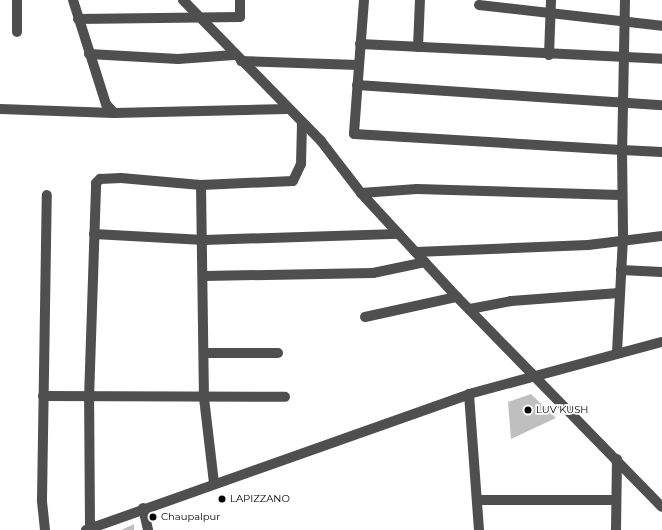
<!DOCTYPE html>
<style>
body{margin:0}
#map{position:relative;width:662px;height:530px;overflow:hidden;background:#fff;font-family:Montserrat,sans-serif}
div>[style]{position:absolute}
[style*='--x']{left:calc(var(--x)*1px);top:calc(var(--y)*1px);width:calc(var(--w)*1px);rotate:calc(var(--a)*1deg)}
.building>*{inset:0;background:#bfbfbf}
.minor>*{height:10px;margin:-5px;padding:0 5px;transform-origin:5px;border-radius:5px;background:#4f4f4f}
.dots>*{width:11px;height:11px;translate:-50% -50%;box-sizing:border-box;border:2px solid #fff;border-radius:50%}
span{translate:-50% -50%;white-space:nowrap;text-align:center;line-height:1.15;-webkit-text-stroke:3.5px #fff;paint-order:stroke}
.poi-label{font-size:10px;color:#000}
.left{translate:0 -50%;text-align:left}
</style>
<div id="map">
<div class="building">
<i style="clip-path:polygon(531px 394px,556px 418px,511px 439px,508px 402px)"></i>
<i style="clip-path:polygon(134px 524px,134px 530px,121px 530px)"></i>
</div>
<div class="minor">
<i style="--x:17;--y:0;--w:32;--a:90"></i>
<i style="--x:73;--y:0;--w:109;--a:72.4"></i>
<i style="--x:106;--y:104;--w:12;--a:48"></i>
<i style="--x:114;--y:113;--w:174;--a:-1.3"></i>
<i style="--x:183;--y:0;--w:197;--a:45.6"></i>
<i style="--x:321;--y:141;--w:66;--a:52.4"></i>
<i style="--x:361;--y:193;--w:142;--a:47.3"></i>
<i style="--x:457;--y:297;--w:293;--a:45.7"></i>
<i style="--x:364;--y:0;--w:134;--a:94.3"></i>
<i style="--x:354;--y:134;--w:268;--a:3.4"></i>
<i style="--x:622;--y:150;--w:88;--a:89.3"></i>
<i style="--x:623;--y:238;--w:115;--a:93"></i>
<i style="--x:625;--y:0;--w:150;--a:91.1"></i>
<i style="--x:622;--y:150;--w:40;--a:2.9"></i>
<i style="--x:479;--y:5;--w:184;--a:6.5"></i>
<i style="--x:78;--y:19;--w:162;--a:-0.7"></i>
<i style="--x:240;--y:17;--w:17;--a:-90"></i>
<i style="--x:360;--y:44;--w:302;--a:2.8"></i>
<i style="--x:418;--y:47;--w:47;--a:-87.6"></i>
<i style="--x:89;--y:54;--w:89;--a:3.2"></i>
<i style="--x:178;--y:59;--w:56;--a:-4.1"></i>
<i style="--x:549;--y:55;--w:55;--a:-87.9"></i>
<i style="--x:241;--y:61;--w:117;--a:2"></i>
<i style="--x:357;--y:85;--w:306;--a:3.8"></i>
<i style="--x:0;--y:109;--w:114;--a:2"></i>
<i style="--x:201;--y:185;--w:213;--a:89.2"></i>
<i style="--x:204;--y:398;--w:86;--a:83.3"></i>
<i style="--x:361;--y:193;--w:56;--a:-4.1"></i>
<i style="--x:417;--y:189;--w:204;--a:1.7"></i>
<i style="--x:94;--y:234;--w:110;--a:3.1"></i>
<i style="--x:204;--y:240;--w:195;--a:-1.8"></i>
<i style="--x:416;--y:252;--w:172;--a:-2.3"></i>
<i style="--x:588;--y:245;--w:75;--a:-6.9"></i>
<i style="--x:621;--y:270;--w:41;--a:2.8"></i>
<i style="--x:204;--y:276;--w:169;--a:-1"></i>
<i style="--x:373;--y:273;--w:53;--a:-11.9"></i>
<i style="--x:470;--y:309;--w:42;--a:-11"></i>
<i style="--x:511;--y:301;--w:108;--a:-4.2"></i>
<i style="--x:365;--y:317;--w:94;--a:-12.3"></i>
<i style="--x:205;--y:353;--w:73;--a:0"></i>
<i style="--x:469;--y:394;--w:136;--a:85.8"></i>
<i style="--x:43;--y:396;--w:242;--a:0.2"></i>
<i style="--x:479;--y:500;--w:137;--a:0"></i>
<i style="--x:143;--y:508;--w:23;--a:77"></i>
<i style="--x:90;--y:528;--w:129;--a:-90.4"></i>
<i style="--x:89;--y:399;--w:216;--a:-88.1"></i>
<i style="--x:96;--y:183;--w:6;--a:-45"></i>
<i style="--x:100;--y:179;--w:21;--a:-3"></i>
<i style="--x:121;--y:178;--w:80;--a:5"></i>
<i style="--x:201;--y:185;--w:92;--a:-2.5"></i>
<i style="--x:293;--y:181;--w:19;--a:-65"></i>
<i style="--x:301;--y:164;--w:42;--a:-88.6"></i>
<i style="--x:45;--y:530;--w:30;--a:-96"></i>
<i style="--x:42;--y:500;--w:305;--a:-89.1"></i>
<i style="--x:86;--y:530;--w:406;--a:-19.5"></i>
<i style="--x:469;--y:394;--w:200;--a:-15.1"></i>
<i style="--x:616;--y:530;--w:71;--a:-89.2"></i>
</div>
<div class="dots">
<i style="left:528px;top:410px;background:#000"></i>
<i style="left:222px;top:499px;background:#000"></i>
<i style="left:153px;top:517px;background:#000"></i>
</div>
<div class="poi-label">
<span class="left" style="left:536px;top:410px">LUV KUSH</span>
<span class="left" style="left:230px;top:499px">LAPIZZANO</span>
<span class="left" style="left:161px;top:517px">Chaupalpur</span>
</div>
</div>
